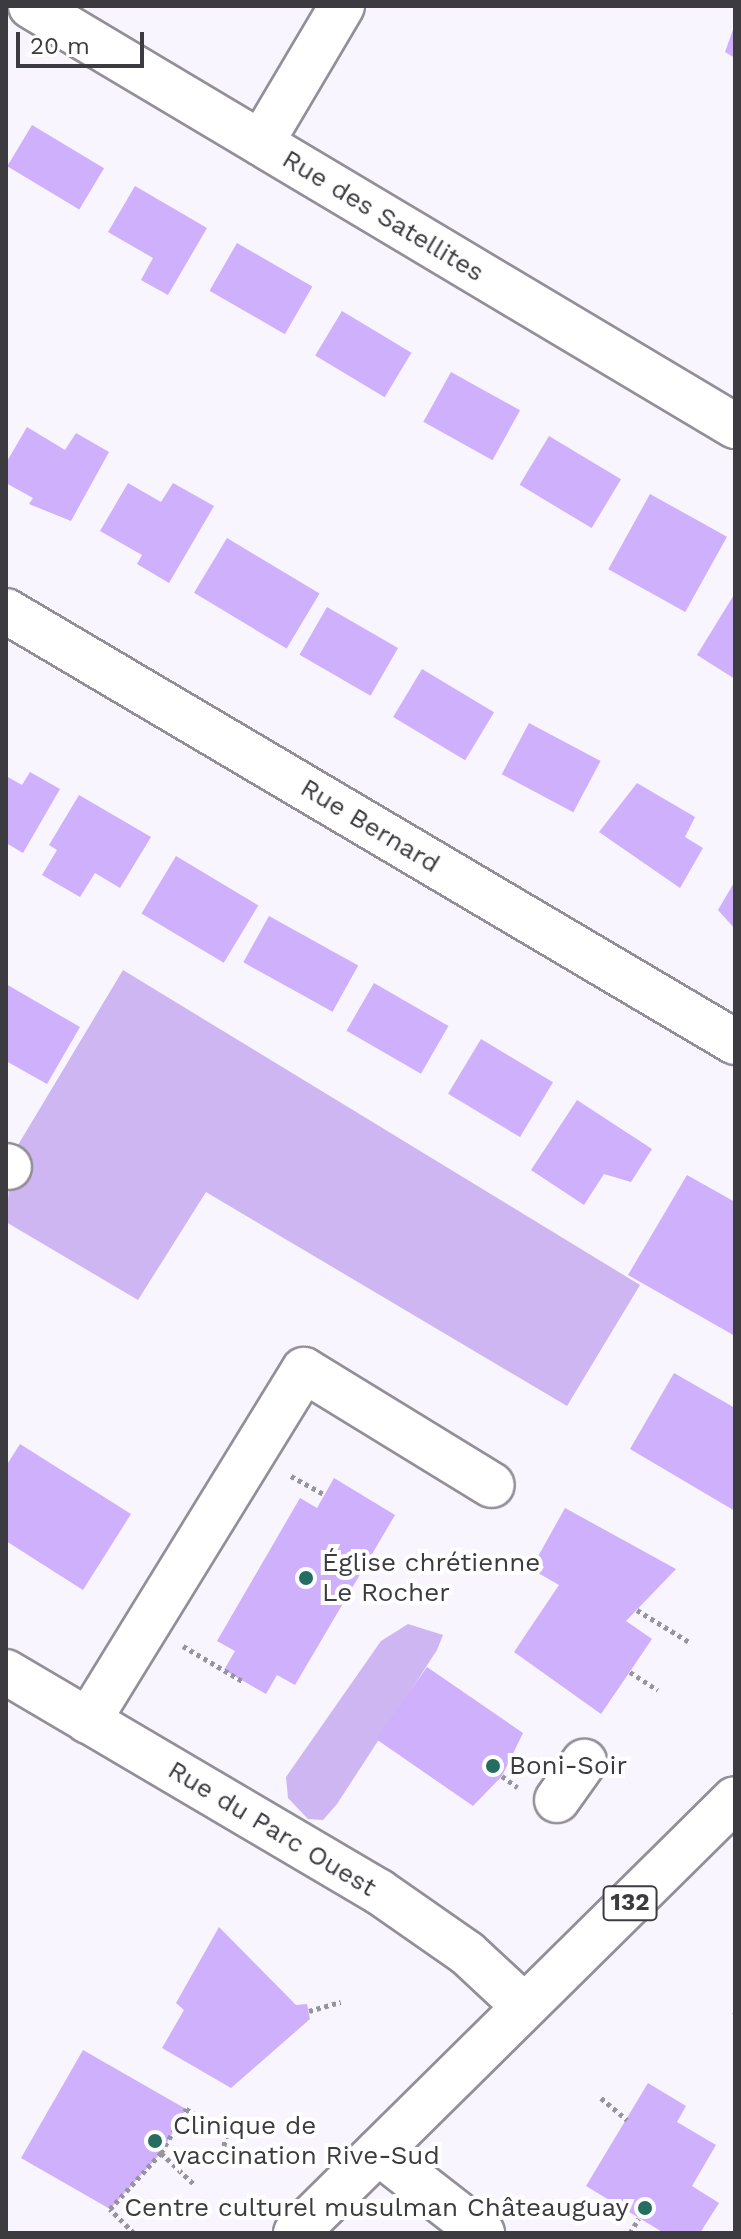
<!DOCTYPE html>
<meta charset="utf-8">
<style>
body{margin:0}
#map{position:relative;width:741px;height:2239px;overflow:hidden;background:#f8f5fe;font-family:"Work Sans",sans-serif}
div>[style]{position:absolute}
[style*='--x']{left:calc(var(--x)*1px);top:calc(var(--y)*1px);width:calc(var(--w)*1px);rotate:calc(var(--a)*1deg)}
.green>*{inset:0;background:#ceb6f3}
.building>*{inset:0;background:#cfb0fd;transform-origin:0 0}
.path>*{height:5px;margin-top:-2.5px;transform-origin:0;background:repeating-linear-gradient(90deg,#97959c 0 4px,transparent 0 8px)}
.roads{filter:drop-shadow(2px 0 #938f99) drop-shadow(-2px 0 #938f99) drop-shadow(0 2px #938f99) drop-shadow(0 -2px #938f99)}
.minor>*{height:44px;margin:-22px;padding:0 22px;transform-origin:22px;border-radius:22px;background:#fff}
.highway>*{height:44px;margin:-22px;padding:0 22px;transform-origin:22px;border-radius:22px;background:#fff}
.dots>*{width:22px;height:22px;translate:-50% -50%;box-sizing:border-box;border:4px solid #fff;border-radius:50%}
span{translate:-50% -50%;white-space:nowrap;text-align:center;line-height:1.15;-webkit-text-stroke:8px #fff;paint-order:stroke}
.shield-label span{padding:2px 6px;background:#fff;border:2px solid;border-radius:6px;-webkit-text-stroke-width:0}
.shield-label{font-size:24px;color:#3c3b3f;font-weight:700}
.street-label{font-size:26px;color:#3c3b3f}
.poi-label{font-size:26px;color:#3c3b3f}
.left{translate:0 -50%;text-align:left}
.right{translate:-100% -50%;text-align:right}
.frame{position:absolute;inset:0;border:8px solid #3c3b3f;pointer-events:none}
.scale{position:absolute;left:16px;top:32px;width:128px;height:36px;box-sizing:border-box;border:4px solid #3c3b3f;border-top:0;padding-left:10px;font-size:24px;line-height:28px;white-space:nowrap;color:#3c3b3f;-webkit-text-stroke:6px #fff;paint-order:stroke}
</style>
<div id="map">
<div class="green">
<i style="clip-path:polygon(123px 970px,640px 1285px,567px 1406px,206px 1192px,138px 1300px,6px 1222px,12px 1155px)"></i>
<i style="clip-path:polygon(408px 1624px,443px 1635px,437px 1650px,337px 1804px,323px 1820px,308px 1819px,288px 1798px,286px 1777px,381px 1641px)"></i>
</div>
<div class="building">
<i style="clip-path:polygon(735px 24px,735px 58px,725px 52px)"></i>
<i style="left:32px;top:125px;width:84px;height:48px;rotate:31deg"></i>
<i style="clip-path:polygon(135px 186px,207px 228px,168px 295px,141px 280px,153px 258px,108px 232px)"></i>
<i style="left:237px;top:243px;width:87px;height:55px;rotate:30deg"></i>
<i style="left:342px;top:311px;width:81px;height:52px;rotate:31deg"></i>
<i style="left:451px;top:372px;width:79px;height:57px;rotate:29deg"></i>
<i style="clip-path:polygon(27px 427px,65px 450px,76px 433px,109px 452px,71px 521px,29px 504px,33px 498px,6px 483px,6px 463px)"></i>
<i style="left:549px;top:436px;width:84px;height:57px;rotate:31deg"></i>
<i style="clip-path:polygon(128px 483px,161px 502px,173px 483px,214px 506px,169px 583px,137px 564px,142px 555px,100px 531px)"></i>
<i style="left:650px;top:494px;width:88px;height:86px;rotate:29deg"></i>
<i style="left:227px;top:538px;width:108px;height:64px;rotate:31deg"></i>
<i style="clip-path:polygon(735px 593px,735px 679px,697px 655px)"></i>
<i style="left:327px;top:607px;width:82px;height:55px;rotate:30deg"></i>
<i style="left:422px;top:669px;width:84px;height:56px;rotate:31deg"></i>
<i style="left:529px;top:723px;width:81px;height:58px;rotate:28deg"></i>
<i style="clip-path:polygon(30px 772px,60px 789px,23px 853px,6px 843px,6px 776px,22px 785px)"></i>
<i style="clip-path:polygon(637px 783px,695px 817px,685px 837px,703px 848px,680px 888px,599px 832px)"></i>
<i style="clip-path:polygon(79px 795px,151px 837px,120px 888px,95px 873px,80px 897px,42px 875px,57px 850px,49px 845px)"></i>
<i style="left:176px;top:856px;width:96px;height:67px;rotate:31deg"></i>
<i style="clip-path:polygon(735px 881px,735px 929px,718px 910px)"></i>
<i style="left:269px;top:916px;width:102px;height:53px;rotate:29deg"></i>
<i style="left:374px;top:983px;width:86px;height:55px;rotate:30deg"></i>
<i style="clip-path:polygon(6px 984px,80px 1027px,47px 1084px,6px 1061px)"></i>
<i style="left:481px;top:1039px;width:84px;height:64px;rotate:31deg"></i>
<i style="clip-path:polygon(577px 1100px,652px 1149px,631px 1182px,604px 1174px,584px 1205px,531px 1170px)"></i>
<i style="clip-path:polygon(687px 1175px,735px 1202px,735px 1336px,628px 1275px)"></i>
<i style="clip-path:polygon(674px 1373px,735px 1408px,735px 1511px,630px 1449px)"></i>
<i style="clip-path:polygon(20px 1444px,131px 1514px,83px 1590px,6px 1541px,6px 1466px)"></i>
<i style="clip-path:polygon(334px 1478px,395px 1515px,295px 1685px,277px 1675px,266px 1694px,224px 1670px,235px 1651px,217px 1641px,300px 1498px,317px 1508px)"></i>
<i style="clip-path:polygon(565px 1508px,676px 1569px,626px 1621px,652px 1639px,601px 1714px,514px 1652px,559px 1585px,531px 1569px)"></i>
<i style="clip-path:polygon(427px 1667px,523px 1733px,502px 1776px,473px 1806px,376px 1739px)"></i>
<i style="clip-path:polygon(219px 1927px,296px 2005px,307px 2004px,310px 2019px,231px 2088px,162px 2048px,184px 2010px,176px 2003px)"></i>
<i style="clip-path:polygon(83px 2050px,186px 2109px,161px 2153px,110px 2209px,21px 2158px)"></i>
<i style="clip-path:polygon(648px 2083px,686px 2106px,677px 2122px,716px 2145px,692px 2186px,719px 2203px,700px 2233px,664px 2233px,586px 2186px)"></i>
</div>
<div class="path">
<i style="--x:291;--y:1476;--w:39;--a:29"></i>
<i style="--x:637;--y:1610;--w:61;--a:31.6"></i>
<i style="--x:183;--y:1646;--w:71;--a:30.5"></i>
<i style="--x:630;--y:1672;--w:33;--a:33"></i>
<i style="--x:502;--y:1776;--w:19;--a:36"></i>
<i style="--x:309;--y:2011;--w:33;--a:-16"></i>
<i style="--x:734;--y:2011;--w:1;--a:45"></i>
<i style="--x:601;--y:2098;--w:34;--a:40"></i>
<i style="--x:161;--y:2153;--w:47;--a:43.3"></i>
<i style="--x:134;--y:2233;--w:34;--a:-135"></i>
<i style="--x:110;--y:2209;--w:76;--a:-47.7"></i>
<i style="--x:161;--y:2153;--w:51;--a:-60.4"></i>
<i style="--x:186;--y:2109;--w:48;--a:31.4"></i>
<i style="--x:227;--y:2134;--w:28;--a:105"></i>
<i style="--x:630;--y:2233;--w:17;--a:-59"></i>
</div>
<div class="roads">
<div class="minor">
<i style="--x:31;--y:6;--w:820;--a:30.82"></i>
<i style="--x:261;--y:143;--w:159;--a:-59.4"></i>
<i style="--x:6;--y:611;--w:847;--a:30.59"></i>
<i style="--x:6;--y:1166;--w:3;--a:18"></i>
<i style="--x:6;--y:1672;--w:432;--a:30.5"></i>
<i style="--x:378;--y:1891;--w:108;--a:34.9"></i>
<i style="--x:467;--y:1953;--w:78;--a:42.9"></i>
<i style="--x:88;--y:1721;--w:412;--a:-58.4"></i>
<i style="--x:304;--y:1370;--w:220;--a:31.5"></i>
<i style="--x:557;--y:1800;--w:47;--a:-54.6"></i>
<i style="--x:378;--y:2152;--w:132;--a:37.9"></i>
</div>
<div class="highway">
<i style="--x:296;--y:2233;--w:617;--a:-44.67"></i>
</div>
</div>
<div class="dots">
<i style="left:306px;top:1578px;background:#256c61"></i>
<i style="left:493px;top:1766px;background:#256c61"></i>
<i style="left:155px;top:2141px;background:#256c61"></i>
<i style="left:645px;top:2208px;background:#256c61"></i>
</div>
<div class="shield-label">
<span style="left:630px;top:1903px">132</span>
</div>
<div class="street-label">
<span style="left:383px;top:216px;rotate:31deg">Rue des Satellites</span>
<span style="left:370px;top:826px;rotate:31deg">Rue Bernard</span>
<span style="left:272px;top:1829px;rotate:31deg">Rue du Parc Ouest</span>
</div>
<div class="poi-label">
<span class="left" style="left:322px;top:1578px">Église chrétienne<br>Le Rocher</span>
<span class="left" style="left:509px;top:1766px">Boni-Soir</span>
<span class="left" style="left:173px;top:2141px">Clinique de<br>vaccination Rive-Sud</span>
<span class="right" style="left:629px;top:2208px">Centre culturel musulman Châteauguay</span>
</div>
<div class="frame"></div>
<div class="scale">20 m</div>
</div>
